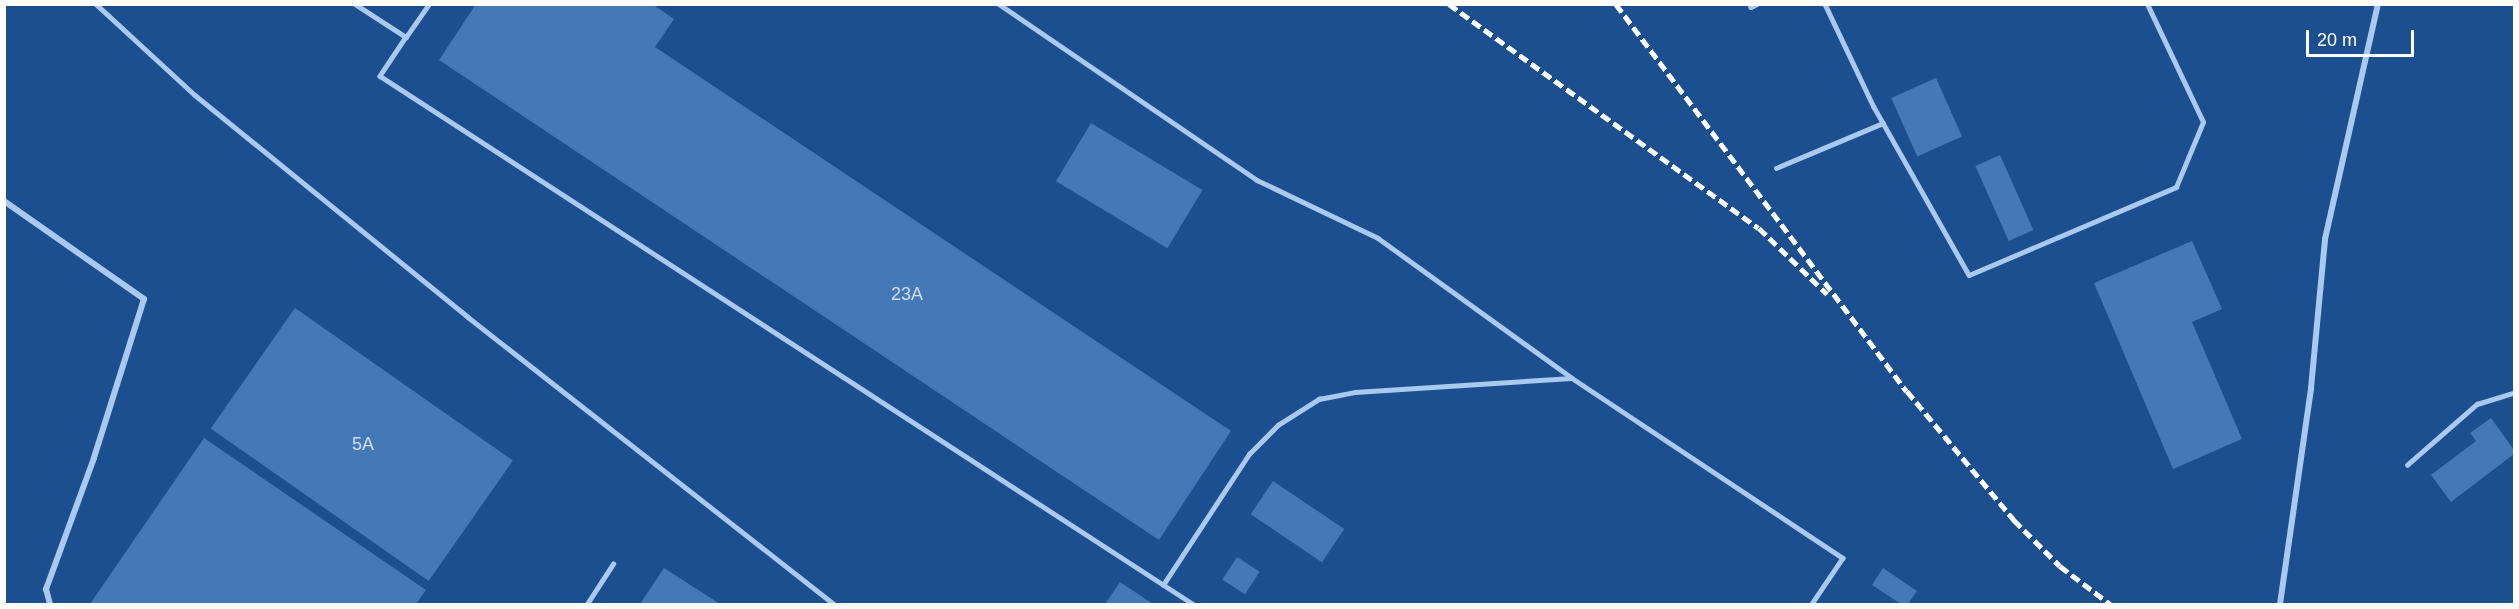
<!DOCTYPE html>
<meta charset="utf-8">
<style>
body{margin:0}
#map{position:relative;width:2519px;height:609px;overflow:hidden;background:#1b4f8f;font-family:Arial,sans-serif}
div>[style]{position:absolute}
[style*='--x']{left:calc(var(--x)*1px);top:calc(var(--y)*1px);width:calc(var(--w)*1px);rotate:calc(var(--a)*1deg)}
.building>*{inset:0;background:#4478b7;transform-origin:0 0}
.lane>*{height:4.5px;margin:-2.25px;padding:0 2.25px;transform-origin:2.25px;border-radius:2.25px;background:#a9c9ee}
.street>*{height:6px;margin:-3px;padding:0 3px;transform-origin:3px;border-radius:3px;background:#a9c9ee}
.rail>*{height:4.5px;margin-top:-2.25px;transform-origin:0;background:repeating-linear-gradient(90deg,#fff 0 10px,transparent 0 14.5px)}
span{translate:-50% -50%;white-space:nowrap;text-align:center;line-height:1.15;-webkit-text-stroke:4.5px #1b4f8f;paint-order:stroke}
.number-label{font-size:18px;color:#d0dded}
.number-label span{-webkit-text-stroke-width:0}
.frame{position:absolute;inset:0;border:6px solid #fff;pointer-events:none}
.scale{position:absolute;left:2306px;top:30px;width:108px;height:27px;box-sizing:border-box;border:3px solid #fff;border-top:0;padding-left:8px;font-size:18px;line-height:21px;white-space:nowrap;color:#fff;-webkit-text-stroke:4px #1b4f8f;paint-order:stroke}
</style>
<div id="map">
<div class="building">
<i style="clip-path:polygon(476px 4px,652px 4px,674px 19px,655px 47px,1231px 431px,1159px 540px,439px 60px)"></i>
<i style="left:1936px;top:78px;width:64px;height:49px;rotate:66deg"></i>
<i style="left:1091px;top:123px;width:130px;height:68px;rotate:31deg"></i>
<i style="left:2000px;top:155px;width:82px;height:27px;rotate:66deg"></i>
<i style="clip-path:polygon(2192px 241px,2222px 309px,2192px 322px,2242px 439px,2173px 469px,2094px 283px)"></i>
<i style="left:295px;top:308px;width:266px;height:147px;rotate:35deg"></i>
<i style="clip-path:polygon(2491px 418px,2514px 450px,2514px 454px,2451px 502px,2431px 475px,2476px 441px,2470px 433px)"></i>
<i style="clip-path:polygon(204px 438px,426px 590px,416px 604px,90px 604px)"></i>
<i style="left:1273px;top:481px;width:86px;height:40px;rotate:34deg"></i>
<i style="left:1237px;top:557px;width:27px;height:27px;rotate:33deg"></i>
<i style="clip-path:polygon(664px 568px,720px 604px,640px 604px)"></i>
<i style="clip-path:polygon(1883px 568px,1917px 591px,1908px 604px,1901px 604px,1872px 585px)"></i>
<i style="clip-path:polygon(1120px 582px,1153px 604px,1105px 604px)"></i>
</div>
<div class="lane">
<i style="--x:96;--y:4;--w:134;--a:42.6"></i>
<i style="--x:195;--y:95;--w:352;--a:39.1"></i>
<i style="--x:468;--y:317;--w:465;--a:38.1"></i>
<i style="--x:355;--y:4;--w:61;--a:32.9"></i>
<i style="--x:406;--y:37;--w:47;--a:123.7"></i>
<i style="--x:380;--y:76;--w:969;--a:33"></i>
<i style="--x:999;--y:4;--w:312;--a:34.3"></i>
<i style="--x:1257;--y:180;--w:134;--a:25.6"></i>
<i style="--x:1378;--y:238;--w:239;--a:35.8"></i>
<i style="--x:1572;--y:378;--w:325;--a:33.6"></i>
<i style="--x:1843;--y:558;--w:55;--a:124"></i>
<i style="--x:1750;--y:4;--w:3;--a:72"></i>
<i style="--x:1751;--y:7;--w:7;--a:-27"></i>
<i style="--x:1825;--y:4;--w:114;--a:64.6"></i>
<i style="--x:1874;--y:107;--w:193;--a:60.5"></i>
<i style="--x:1969;--y:275;--w:225;--a:-23"></i>
<i style="--x:2176;--y:187;--w:70;--a:-67.4"></i>
<i style="--x:2203;--y:122;--w:131;--a:-115.4"></i>
<i style="--x:406;--y:37;--w:40;--a:-55.1"></i>
<i style="--x:1776;--y:168;--w:116;--a:-22.8"></i>
<i style="--x:2407;--y:465;--w:93;--a:-41.1"></i>
<i style="--x:2477;--y:404;--w:39;--a:-17"></i>
<i style="--x:1163;--y:585;--w:157;--a:-56.7"></i>
<i style="--x:1249;--y:454;--w:41;--a:-45"></i>
<i style="--x:1278;--y:425;--w:49;--a:-32.4"></i>
<i style="--x:1319;--y:399;--w:37;--a:-11"></i>
<i style="--x:1355;--y:392;--w:217;--a:-3.7"></i>
<i style="--x:587;--y:604;--w:48;--a:-57"></i>
</div>
<div class="street">
<i style="--x:4;--y:201;--w:171;--a:35"></i>
<i style="--x:144;--y:299;--w:167;--a:107.5"></i>
<i style="--x:94;--y:458;--w:140;--a:110.1"></i>
<i style="--x:46;--y:589;--w:16;--a:75"></i>
<i style="--x:2280;--y:604;--w:218;--a:-81.8"></i>
<i style="--x:2311;--y:388;--w:150;--a:-84.6"></i>
<i style="--x:2325;--y:239;--w:241;--a:-77.3"></i>
</div>
<div class="rail">
<i style="--x:1449;--y:4;--w:382;--a:35.9"></i>
<i style="--x:1759;--y:228;--w:95;--a:44.1"></i>
<i style="--x:1616;--y:4;--w:484;--a:53.1"></i>
<i style="--x:1907;--y:391;--w:168;--a:50.3"></i>
<i style="--x:2014;--y:520;--w:65;--a:45"></i>
<i style="--x:2060;--y:566;--w:63;--a:37.2"></i>
</div>
<div class="number-label">
<span style="left:907px;top:294px">23А</span>
<span style="left:363px;top:444px">5А</span>
</div>
<div class="frame"></div>
<div class="scale">20 m</div>
</div>
